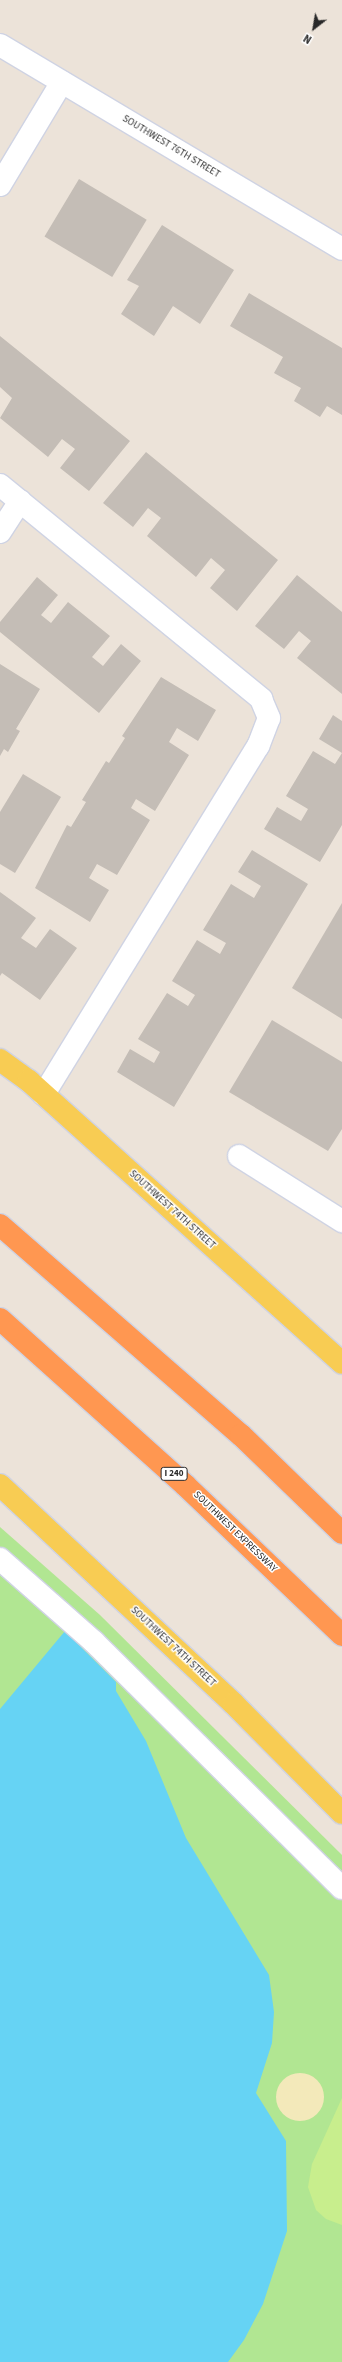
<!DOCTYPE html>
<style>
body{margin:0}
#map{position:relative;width:342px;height:2362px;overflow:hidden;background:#ece3d9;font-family:"Source Sans 3",sans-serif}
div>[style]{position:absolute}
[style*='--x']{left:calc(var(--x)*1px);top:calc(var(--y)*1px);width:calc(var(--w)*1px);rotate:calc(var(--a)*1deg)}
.green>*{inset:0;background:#b1e692}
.sand>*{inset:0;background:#f3e9ba}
.round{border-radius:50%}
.pitch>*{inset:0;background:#c8ee8d}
.water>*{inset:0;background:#66d3f4}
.building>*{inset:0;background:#c4bdb6;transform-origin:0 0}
.roads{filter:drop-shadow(1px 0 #cfd3e3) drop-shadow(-1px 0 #cfd3e3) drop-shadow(0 1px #cfd3e3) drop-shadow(0 -1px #cfd3e3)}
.minor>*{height:22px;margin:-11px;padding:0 11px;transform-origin:11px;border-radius:11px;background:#fff}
.major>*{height:22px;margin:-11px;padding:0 11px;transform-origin:11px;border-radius:11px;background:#f8cc53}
.highway>*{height:22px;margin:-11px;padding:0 11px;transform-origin:11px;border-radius:11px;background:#ff9751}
span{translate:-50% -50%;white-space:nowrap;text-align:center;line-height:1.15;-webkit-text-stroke:3px #fff;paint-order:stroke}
.shield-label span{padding:1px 3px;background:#fff;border:1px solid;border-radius:3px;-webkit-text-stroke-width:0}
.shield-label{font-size:9px;color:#292929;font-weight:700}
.street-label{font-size:10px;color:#292929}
.north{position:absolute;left:294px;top:8px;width:40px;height:40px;-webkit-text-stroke:3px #fff;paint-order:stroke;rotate:211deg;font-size:11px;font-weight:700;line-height:16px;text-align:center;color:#292929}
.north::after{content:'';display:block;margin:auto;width:14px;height:18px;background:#292929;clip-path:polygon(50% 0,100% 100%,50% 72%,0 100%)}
</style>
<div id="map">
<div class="green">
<i style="clip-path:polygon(0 1527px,100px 1615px,342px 1855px,342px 2362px,0 2362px)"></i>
</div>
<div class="sand">
<i class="round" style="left:276px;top:2073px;width:48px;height:48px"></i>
</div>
<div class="pitch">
<i style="clip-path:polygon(342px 2098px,342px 2225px,326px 2219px,316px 2210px,308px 2187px,312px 2164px)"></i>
</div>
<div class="water">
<i style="clip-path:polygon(65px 1631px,116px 1682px,116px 1691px,146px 1741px,186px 1838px,269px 1975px,274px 2012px,272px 2043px,256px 2093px,286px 2141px,287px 2231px,263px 2304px,244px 2340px,228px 2362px,0 2362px,0 1709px)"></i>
</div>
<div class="building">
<i style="left:79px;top:179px;width:79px;height:67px;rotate:31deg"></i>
<i style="clip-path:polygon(162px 225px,234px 270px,200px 324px,173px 306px,154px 336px,121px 314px,139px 286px,127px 280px)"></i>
<i style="clip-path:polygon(249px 293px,342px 348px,342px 415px,327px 406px,320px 417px,294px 401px,301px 388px,274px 373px,283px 357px,230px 326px)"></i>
<i style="clip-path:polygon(0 336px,130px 441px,89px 491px,60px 468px,75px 449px,62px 439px,48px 457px,0 418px,12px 398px,0 387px)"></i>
<i style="clip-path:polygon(146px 452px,278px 560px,237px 611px,210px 588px,225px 570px,211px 558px,196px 577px,147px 536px,161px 518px,148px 508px,133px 527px,103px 503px)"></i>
<i style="clip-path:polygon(297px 575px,342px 612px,342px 694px,297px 658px,311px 641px,299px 631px,284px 649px,255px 626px)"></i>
<i style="clip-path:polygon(37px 577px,58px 595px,41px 615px,51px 623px,68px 602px,110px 636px,92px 657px,103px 666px,121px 644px,141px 661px,99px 713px,0 632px,0 622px)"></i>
<i style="clip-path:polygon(0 664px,40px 689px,16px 729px,20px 731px,8px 752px,4px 749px,0 756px)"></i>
<i style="clip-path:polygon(161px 677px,216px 710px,198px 741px,177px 728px,169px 742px,189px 755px,155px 811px,136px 799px,131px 808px,150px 820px,117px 875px,97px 864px,89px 878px,109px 890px,90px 922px,35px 888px,67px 825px,71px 827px,86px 802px,82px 800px,106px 761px,109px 763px,125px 738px,122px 736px)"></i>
<i style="clip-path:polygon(333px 715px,342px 721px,342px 825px,320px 862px,264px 829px,277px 807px,301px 821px,308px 809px,286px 796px,313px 751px,335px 764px,342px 753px,319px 739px)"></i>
<i style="clip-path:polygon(23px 774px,61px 797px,15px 873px,0 864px,0 812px)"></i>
<i style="clip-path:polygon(252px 850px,308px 884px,174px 1107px,117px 1072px,130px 1049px,154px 1063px,160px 1052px,138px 1039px,167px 993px,188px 1006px,195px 995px,172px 981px,197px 940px,220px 954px,226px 943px,203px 930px,231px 884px,254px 898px,261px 886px,238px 872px)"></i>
<i style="clip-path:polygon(0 892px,36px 918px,21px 938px,36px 948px,50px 929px,77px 948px,40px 1000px,2px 973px,0 976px)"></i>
<i style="clip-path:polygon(342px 903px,342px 1019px,292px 988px)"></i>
<i style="clip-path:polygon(272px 1020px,342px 1062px,342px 1129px,328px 1151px,229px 1092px)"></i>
</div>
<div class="roads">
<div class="minor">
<i style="--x:0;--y:45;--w:398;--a:30.8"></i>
<i style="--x:0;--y:185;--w:120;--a:-59"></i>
<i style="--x:0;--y:485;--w:338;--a:39.3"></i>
<i style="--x:261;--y:699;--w:21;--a:67"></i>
<i style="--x:269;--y:718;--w:30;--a:111"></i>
<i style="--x:258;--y:746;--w:409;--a:121.6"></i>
<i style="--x:0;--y:532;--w:37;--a:-57"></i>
<i style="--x:239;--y:1156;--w:122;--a:32.3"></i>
<i style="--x:0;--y:1559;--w:125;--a:41.4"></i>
<i style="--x:94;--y:1642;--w:349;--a:44.8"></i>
</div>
<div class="major">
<i style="--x:0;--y:1060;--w:36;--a:36"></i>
<i style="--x:29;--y:1081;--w:421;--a:42"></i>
<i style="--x:0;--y:1485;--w:320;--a:43.1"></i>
<i style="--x:234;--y:1704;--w:153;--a:45.3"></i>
</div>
<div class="highway">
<i style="--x:0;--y:1225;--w:320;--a:41.1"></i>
<i style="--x:241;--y:1435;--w:141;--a:44.1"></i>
<i style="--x:0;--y:1319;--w:249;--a:41.9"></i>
<i style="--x:185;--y:1485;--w:217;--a:43.7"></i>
</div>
</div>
<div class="shield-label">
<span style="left:174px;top:1474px">I 240</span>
</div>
<div class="street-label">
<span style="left:171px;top:147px;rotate:31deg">SOUTHWEST 76TH STREET</span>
<span style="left:172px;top:1210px;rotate:42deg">SOUTHWEST 74TH STREET</span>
<span style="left:235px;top:1532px;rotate:44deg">SOUTHWEST EXPRESSWAY</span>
<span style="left:173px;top:1647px;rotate:43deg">SOUTHWEST 74TH STREET</span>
</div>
<div class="north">N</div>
</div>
